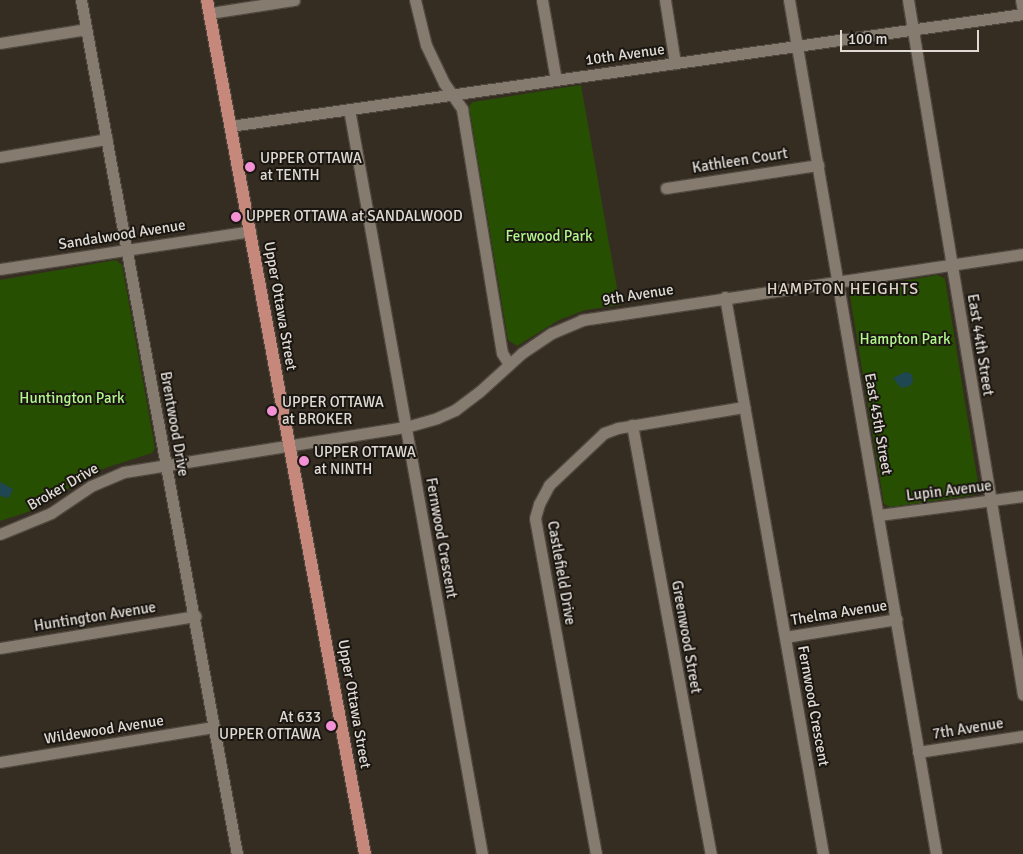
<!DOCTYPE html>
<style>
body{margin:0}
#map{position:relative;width:1023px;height:854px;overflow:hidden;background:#362d22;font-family:Signika,sans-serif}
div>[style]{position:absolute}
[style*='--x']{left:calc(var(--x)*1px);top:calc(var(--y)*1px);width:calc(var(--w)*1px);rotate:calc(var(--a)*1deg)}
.green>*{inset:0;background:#264f01}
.water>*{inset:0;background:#1f4752}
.roads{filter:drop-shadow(1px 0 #50483f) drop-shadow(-1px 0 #50483f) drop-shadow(0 1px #50483f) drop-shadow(0 -1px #50483f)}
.minor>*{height:11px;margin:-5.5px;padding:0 5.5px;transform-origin:5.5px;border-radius:5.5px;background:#857b6f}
.major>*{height:12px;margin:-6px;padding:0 6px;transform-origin:6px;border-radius:6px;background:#c5887b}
.dots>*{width:14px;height:14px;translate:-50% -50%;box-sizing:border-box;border:2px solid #1a1611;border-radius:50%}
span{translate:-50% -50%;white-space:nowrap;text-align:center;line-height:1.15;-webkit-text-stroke:4px #1a1611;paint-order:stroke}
.street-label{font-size:15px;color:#e0dad4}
.poi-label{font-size:15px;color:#e0dad4}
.left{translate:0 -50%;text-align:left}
.right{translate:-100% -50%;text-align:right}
.park-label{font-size:15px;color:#b2f68c}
.neighbourhood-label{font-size:16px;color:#ded3c6;letter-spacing:1px}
.scale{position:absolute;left:840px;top:30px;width:139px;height:22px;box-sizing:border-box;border:2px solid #e0dad4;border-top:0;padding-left:6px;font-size:15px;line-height:18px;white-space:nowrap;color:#e0dad4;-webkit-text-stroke:4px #1a1611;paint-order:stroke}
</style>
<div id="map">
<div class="green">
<i style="clip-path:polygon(581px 85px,620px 305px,585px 310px,559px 320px,517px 346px,508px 340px,469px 106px,473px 102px)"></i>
<i style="clip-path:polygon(116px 260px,122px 265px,155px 448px,152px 453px,99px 470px,31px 511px,0 521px,0 280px)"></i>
<i style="clip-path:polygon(938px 275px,945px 279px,979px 489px,974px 495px,891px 507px,884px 504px,849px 290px)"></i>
</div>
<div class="water">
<i style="clip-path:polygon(905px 372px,912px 374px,913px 381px,910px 386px,901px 388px,893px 378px)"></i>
<i style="clip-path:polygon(0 482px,13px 489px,9px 498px,0 496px)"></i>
</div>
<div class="roads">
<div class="minor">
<i style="--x:81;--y:0;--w:868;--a:79.65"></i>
<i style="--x:415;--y:0;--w:46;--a:76.3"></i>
<i style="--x:426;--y:45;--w:42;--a:64.7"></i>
<i style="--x:444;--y:83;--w:32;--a:55"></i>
<i style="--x:462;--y:109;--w:247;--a:80.7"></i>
<i style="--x:502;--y:353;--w:13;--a:58"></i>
<i style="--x:542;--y:0;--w:81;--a:80.1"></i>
<i style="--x:665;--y:0;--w:64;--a:81"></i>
<i style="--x:789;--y:0;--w:867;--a:80.23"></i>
<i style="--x:908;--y:0;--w:704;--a:80.6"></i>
<i style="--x:1021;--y:0;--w:10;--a:79"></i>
<i style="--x:210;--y:13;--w:85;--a:-8.8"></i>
<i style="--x:0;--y:43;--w:87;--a:-9.2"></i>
<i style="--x:349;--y:109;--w:757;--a:79.88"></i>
<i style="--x:230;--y:126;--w:801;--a:-8.04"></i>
<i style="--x:0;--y:157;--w:108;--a:-9.6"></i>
<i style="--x:666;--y:188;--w:154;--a:-8.6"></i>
<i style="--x:0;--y:269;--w:253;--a:-8.6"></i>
<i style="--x:725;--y:297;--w:566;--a:80.02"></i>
<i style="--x:632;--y:425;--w:436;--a:79.6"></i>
<i style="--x:879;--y:515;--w:145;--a:-7.5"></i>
<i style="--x:0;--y:534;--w:55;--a:-22.4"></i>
<i style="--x:51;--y:513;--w:48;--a:-34"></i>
<i style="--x:91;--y:486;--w:36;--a:-23"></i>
<i style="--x:124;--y:472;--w:286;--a:-9.1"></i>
<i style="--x:406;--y:427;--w:32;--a:-16"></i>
<i style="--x:437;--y:418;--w:20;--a:-24"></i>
<i style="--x:455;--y:410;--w:30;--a:-37"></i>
<i style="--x:479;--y:392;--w:58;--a:-42.2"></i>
<i style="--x:522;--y:353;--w:36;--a:-34"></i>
<i style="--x:552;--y:333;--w:33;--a:-23"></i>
<i style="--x:582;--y:320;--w:446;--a:-8.5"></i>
<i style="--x:785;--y:637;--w:113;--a:-9.1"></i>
<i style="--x:0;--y:648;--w:198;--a:-9.3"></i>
<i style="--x:918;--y:752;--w:106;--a:-8.7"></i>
<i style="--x:0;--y:762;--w:217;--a:-9.3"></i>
<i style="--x:596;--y:854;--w:341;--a:-100.3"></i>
<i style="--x:535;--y:518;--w:15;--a:-74"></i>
<i style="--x:539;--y:504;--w:21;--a:-62"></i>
<i style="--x:549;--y:485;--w:76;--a:-43.4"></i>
<i style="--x:604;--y:433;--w:15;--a:-20"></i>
<i style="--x:618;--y:428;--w:128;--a:-9.5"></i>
</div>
<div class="major">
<i style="--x:207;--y:0;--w:868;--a:79.52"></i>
</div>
</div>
<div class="dots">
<i style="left:250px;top:167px;background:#f391d5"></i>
<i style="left:236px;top:217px;background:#f391d5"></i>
<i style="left:272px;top:411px;background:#f391d5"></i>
<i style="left:304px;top:461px;background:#f391d5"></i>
<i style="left:331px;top:726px;background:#f391d5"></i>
</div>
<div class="street-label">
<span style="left:625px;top:55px;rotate:-8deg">10th Avenue</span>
<span style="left:740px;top:161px;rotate:-9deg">Kathleen Court</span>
<span style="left:122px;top:235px;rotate:-9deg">Sandalwood Avenue</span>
<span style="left:638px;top:295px;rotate:-9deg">9th Avenue</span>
<span style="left:280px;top:306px;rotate:80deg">Upper Ottawa Street</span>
<span style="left:980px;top:345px;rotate:81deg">East 44th Street</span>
<span style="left:174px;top:424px;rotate:80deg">Brentwood Drive</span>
<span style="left:878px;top:424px;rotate:80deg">East 45th Street</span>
<span style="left:63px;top:487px;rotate:-30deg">Broker Drive</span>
<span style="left:949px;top:491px;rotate:-7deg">Lupin Avenue</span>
<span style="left:441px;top:538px;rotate:80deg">Fernwood Crescent</span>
<span style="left:561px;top:573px;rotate:80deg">Castlefield Drive</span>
<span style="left:839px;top:613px;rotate:-9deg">Thelma Avenue</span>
<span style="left:95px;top:617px;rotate:-9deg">Huntington Avenue</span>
<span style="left:686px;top:637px;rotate:80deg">Greenwood Street</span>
<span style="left:354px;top:704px;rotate:80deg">Upper Ottawa Street</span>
<span style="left:813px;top:706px;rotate:80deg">Fernwood Crescent</span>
<span style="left:968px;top:729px;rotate:-9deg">7th Avenue</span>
<span style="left:104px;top:730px;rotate:-9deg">Wildewood Avenue</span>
</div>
<div class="poi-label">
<span class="left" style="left:260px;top:167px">UPPER OTTAWA<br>at TENTH</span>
<span class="left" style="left:246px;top:217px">UPPER OTTAWA at SANDALWOOD</span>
<span class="left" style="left:282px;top:411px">UPPER OTTAWA<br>at BROKER</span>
<span class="left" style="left:314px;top:461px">UPPER OTTAWA<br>at NINTH</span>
<span class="right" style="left:321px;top:726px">At 633<br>UPPER OTTAWA</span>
</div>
<div class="park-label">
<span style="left:549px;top:237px">Ferwood Park</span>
<span style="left:905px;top:340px">Hampton Park</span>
<span style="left:72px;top:399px">Huntington Park</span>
</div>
<div class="neighbourhood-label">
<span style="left:843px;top:289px">HAMPTON HEIGHTS</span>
</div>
<div class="scale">100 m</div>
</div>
